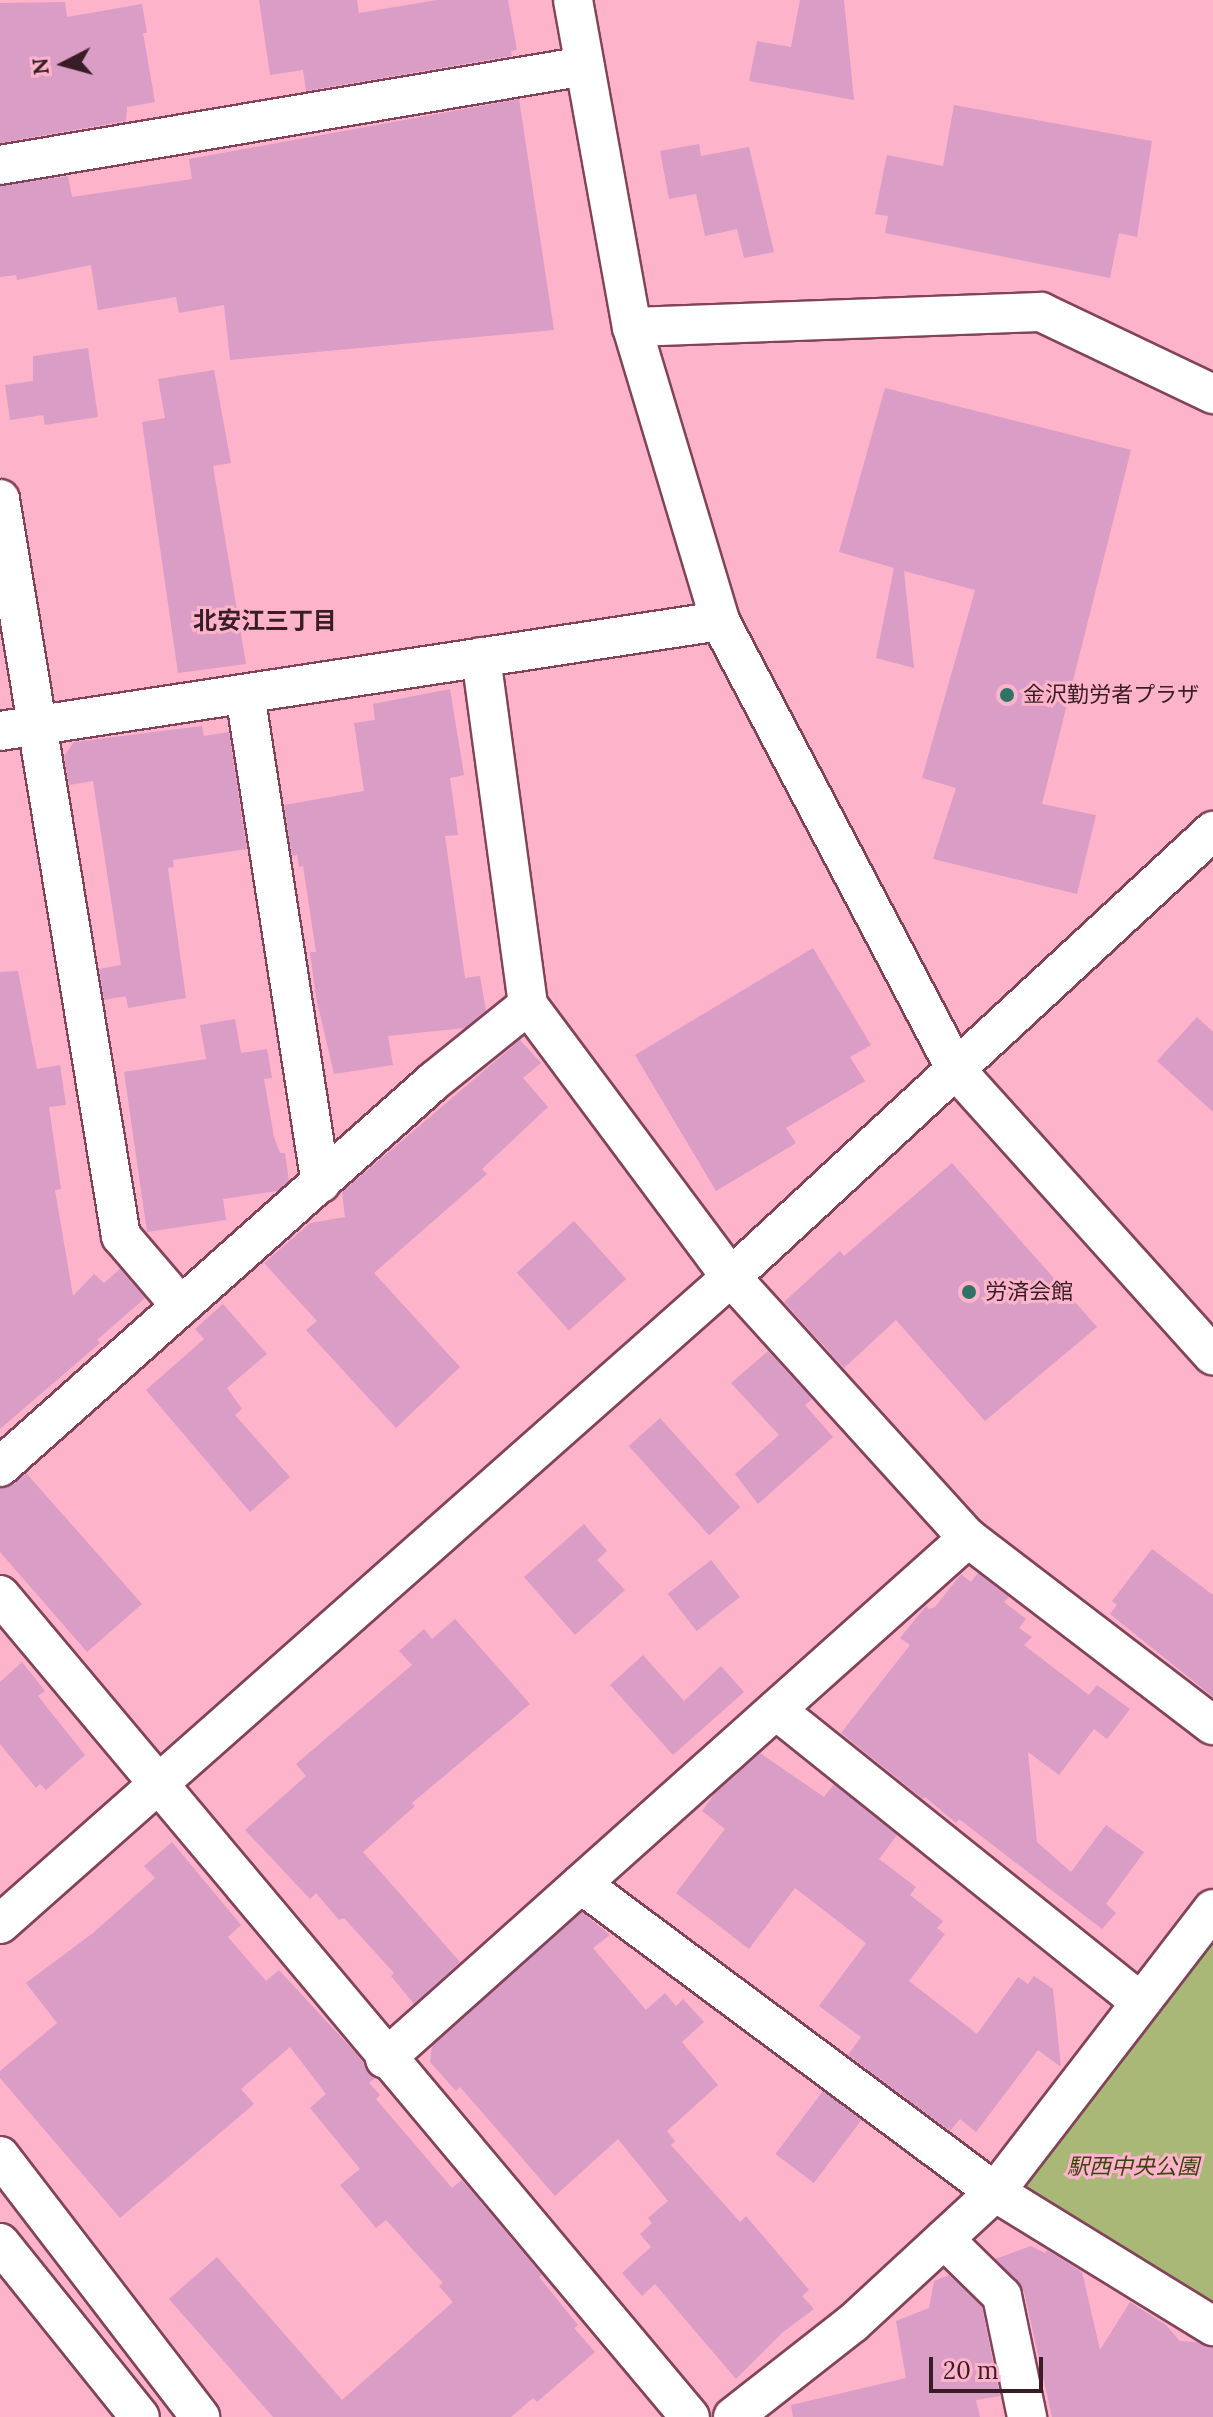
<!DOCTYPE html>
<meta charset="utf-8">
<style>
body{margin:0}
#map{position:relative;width:1213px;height:2417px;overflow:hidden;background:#fdb4cb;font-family:Lora,"Noto Sans JP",serif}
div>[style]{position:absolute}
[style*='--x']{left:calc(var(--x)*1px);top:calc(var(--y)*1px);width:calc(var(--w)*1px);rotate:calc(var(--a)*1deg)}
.green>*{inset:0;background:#a9b777}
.building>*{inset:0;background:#d99dc6;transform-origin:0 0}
.roads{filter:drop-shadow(2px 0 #824359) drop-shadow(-2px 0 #824359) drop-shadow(0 2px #824359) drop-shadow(0 -2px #824359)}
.minor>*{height:38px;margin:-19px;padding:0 19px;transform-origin:19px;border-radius:19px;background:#fff}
.dots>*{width:22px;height:22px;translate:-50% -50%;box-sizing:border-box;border:4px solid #fdb4cb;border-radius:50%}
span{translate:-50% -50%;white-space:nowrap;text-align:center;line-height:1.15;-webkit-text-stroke:6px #fdb4cb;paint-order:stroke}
.poi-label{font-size:22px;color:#381d26}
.left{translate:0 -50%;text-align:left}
.park-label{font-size:22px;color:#3a430c;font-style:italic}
.neighbourhood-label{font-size:24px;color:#381d26;font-weight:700}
.north{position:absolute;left:24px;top:24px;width:80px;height:80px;-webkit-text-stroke:6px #fdb4cb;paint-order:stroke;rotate:264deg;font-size:22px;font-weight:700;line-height:32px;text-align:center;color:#381d26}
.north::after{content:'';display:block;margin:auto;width:28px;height:36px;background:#381d26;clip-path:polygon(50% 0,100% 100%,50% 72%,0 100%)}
.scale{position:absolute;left:929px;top:2357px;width:114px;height:36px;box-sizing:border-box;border:4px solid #381d26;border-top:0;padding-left:10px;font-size:24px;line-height:28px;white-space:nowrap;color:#381d26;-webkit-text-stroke:6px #fdb4cb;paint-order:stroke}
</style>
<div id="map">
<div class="green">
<i style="clip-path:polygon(1213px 1936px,1213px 2310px,1013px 2187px)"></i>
</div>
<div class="building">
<i style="clip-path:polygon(259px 0,357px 0,359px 13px,437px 0,508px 0,517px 50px,511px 51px,512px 56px,306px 91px,303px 70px,270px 75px)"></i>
<i style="clip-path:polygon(800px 0,844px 0,854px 100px,749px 81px,757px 41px,791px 47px)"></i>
<i style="clip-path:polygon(65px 2px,67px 17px,142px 4px,147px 33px,143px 33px,155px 102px,127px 107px,126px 121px,0 143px,0 3px)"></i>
<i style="clip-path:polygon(519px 99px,554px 330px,230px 360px,224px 305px,179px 313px,176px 297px,98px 310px,91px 265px,17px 280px,16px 275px,0 277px,0 186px,68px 176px,72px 197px,192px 179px,189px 159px)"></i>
<i style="clip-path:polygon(954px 105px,1152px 141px,1137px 237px,1119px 233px,1110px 278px,885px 233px,888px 216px,875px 214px,887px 155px,943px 166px)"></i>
<i style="clip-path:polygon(699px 144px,701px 156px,749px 147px,774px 252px,744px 258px,737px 229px,705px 236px,696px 194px,669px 199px,660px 151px)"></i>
<i style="clip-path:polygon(88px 348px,98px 417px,45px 425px,43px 415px,10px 420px,5px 385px,33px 381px,33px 356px)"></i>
<i style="clip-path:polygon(214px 370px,231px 463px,213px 466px,246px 664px,178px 673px,142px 422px,165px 418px,158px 379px)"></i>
<i style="clip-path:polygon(885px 388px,1131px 450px,1042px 804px,1096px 815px,1077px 894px,933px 859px,956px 788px,922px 778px,975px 590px,904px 571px,914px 668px,876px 658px,894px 568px,839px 552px)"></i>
<i style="clip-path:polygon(450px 689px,464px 775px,450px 778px,458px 835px,445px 836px,465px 978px,480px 976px,486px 1011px,465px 1028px,388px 1036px,393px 1065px,334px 1074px,316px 997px,310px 952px,316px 952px,303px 866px,299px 867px,297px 855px,292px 856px,284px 805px,364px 791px,354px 723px,375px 720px,373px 704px)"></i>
<i style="clip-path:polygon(202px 726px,204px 736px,229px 732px,247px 849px,173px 860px,174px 867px,168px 868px,186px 998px,128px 1008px,126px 996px,104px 1000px,99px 969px,121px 965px,93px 781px,69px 785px,64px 756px,74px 742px)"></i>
<i style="clip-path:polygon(813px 948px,871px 1045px,850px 1057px,865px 1081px,786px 1128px,796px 1143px,716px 1191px,635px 1055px)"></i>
<i style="clip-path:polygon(18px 971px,37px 1069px,60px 1065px,66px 1105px,49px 1107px,61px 1189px,55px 1190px,73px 1296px,94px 1274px,104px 1283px,120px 1269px,145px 1298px,97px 1340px,100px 1343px,0 1429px,0 972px)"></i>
<i style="clip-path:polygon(1197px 1017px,1213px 1032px,1213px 1112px,1157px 1061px)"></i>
<i style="clip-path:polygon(235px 1019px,241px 1053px,267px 1049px,272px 1078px,264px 1079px,274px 1137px,280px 1153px,285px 1153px,289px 1181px,277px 1191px,223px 1199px,226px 1220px,147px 1232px,124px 1072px,206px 1059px,200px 1025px)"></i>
<i style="clip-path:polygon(520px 1040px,541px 1063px,523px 1078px,548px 1107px,482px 1169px,487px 1174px,374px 1273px,460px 1367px,396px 1428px,306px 1330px,317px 1321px,264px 1263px,310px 1223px,345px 1217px,342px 1192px)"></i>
<i style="clip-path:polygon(952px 1163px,1097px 1327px,985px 1421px,896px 1320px,844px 1368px,784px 1302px,840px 1251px,844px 1256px)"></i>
<i style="left:574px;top:1221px;width:78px;height:77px;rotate:48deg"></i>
<i style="clip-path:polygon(223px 1304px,267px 1354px,227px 1388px,242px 1409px,235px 1415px,290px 1477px,250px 1512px,146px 1390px,204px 1339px,195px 1329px)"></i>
<i style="clip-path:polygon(768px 1351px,812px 1399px,805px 1405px,833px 1437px,758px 1504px,735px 1474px,779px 1435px,731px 1383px)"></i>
<i style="left:660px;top:1418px;width:120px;height:42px;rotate:48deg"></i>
<i style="clip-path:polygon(26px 1473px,142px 1604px,87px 1652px,0 1552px,0 1488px,14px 1484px)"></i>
<i style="clip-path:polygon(584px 1524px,607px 1551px,597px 1560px,625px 1590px,575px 1635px,524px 1577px)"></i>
<i style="clip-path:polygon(1152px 1549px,1213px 1595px,1213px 1697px,1110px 1614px,1117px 1605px,1112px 1601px)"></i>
<i style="left:711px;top:1560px;width:47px;height:55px;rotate:52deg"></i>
<i style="clip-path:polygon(978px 1573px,1009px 1597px,1004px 1602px,1026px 1619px,1019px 1628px,1032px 1637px,1024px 1645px,1089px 1695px,1097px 1685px,1130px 1709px,1107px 1739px,1094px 1729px,1059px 1775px,1028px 1752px,1037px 1842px,1071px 1872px,1106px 1825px,1144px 1852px,1106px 1904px,1116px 1913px,1102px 1929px,959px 1819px,956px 1823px,925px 1797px,923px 1799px,841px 1733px,910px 1645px,900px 1638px,926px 1606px,929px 1609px,935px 1607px,961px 1574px,971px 1582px)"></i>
<i style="clip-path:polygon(455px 1619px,530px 1704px,412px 1803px,415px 1806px,363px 1852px,460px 1962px,414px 2004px,391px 1976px,394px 1973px,344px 1918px,339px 1920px,316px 1893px,310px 1899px,245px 1830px,306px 1776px,296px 1764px,412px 1665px,399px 1651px,424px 1629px,432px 1639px)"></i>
<i style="clip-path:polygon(643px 1655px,684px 1701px,721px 1666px,744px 1692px,673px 1755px,610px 1685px)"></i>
<i style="clip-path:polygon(22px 1662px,45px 1691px,38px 1696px,85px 1755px,46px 1790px,40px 1784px,36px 1788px,0 1744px,0 1682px)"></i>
<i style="clip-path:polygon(760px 1753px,824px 1797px,834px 1784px,897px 1835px,879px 1859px,916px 1887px,910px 1895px,943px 1921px,937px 1928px,945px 1934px,909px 1981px,977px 2034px,1018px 1977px,1028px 1984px,1034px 1976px,1053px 1989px,1061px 2067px,1038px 2050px,976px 2132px,960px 2119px,950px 2131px,848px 2055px,861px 2037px,819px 2006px,866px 1943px,795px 1888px,749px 1949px,676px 1893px,725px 1829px,702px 1811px,715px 1793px)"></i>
<i style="clip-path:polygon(172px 1842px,241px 1925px,228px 1937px,266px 1981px,279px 1970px,354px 2051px,375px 2078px,369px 2083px,380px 2095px,376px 2099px,452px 2188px,462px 2180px,542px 2275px,539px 2277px,578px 2325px,574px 2328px,595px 2352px,537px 2402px,533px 2398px,511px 2417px,273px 2417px,169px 2299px,217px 2257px,342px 2400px,453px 2302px,439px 2286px,443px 2283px,386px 2220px,376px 2228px,340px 2185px,360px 2169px,310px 2108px,326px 2094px,290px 2047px,241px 2089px,254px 2104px,120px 2218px,0 2078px,0 2071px,57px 2023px,26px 1983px,93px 1933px,155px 1878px,144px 1866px)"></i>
<i style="clip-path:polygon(582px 1912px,610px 1935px,593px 1948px,646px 2010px,665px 1993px,676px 2006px,683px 1999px,704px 2022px,682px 2042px,718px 2085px,667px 2131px,675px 2141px,671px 2145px,740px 2222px,746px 2216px,809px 2290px,802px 2296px,814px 2309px,783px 2332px,736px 2379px,655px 2284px,642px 2296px,622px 2273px,651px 2247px,640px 2234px,652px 2223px,648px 2218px,668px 2201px,618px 2139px,555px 2196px,460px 2087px,456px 2091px,430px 2062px,432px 2046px)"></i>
<i style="left:823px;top:2091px;width:48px;height:79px;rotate:37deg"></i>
<i style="clip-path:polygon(1031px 2246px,1045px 2253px,1047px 2250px,1082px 2272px,1100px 2350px,1130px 2302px,1166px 2325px,1180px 2341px,1196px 2342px,1213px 2348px,1213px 2417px,1052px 2417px,1024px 2292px,995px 2259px)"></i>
<i style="clip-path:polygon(949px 2275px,982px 2307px,1000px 2396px,976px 2400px,980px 2417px,793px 2417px,791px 2405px,906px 2378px,896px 2321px,929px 2308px,934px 2281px)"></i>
</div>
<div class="roads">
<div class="minor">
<i style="--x:573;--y:0;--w:332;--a:79.8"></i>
<i style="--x:632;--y:327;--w:307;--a:73.3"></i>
<i style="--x:720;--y:621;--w:507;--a:62.27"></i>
<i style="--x:956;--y:1070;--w:384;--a:48"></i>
<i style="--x:0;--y:165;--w:593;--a:-9.61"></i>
<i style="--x:632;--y:327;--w:409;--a:-2.1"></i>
<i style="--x:1041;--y:312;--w:191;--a:25.5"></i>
<i style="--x:0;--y:499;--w:747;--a:80.68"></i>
<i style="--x:121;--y:1236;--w:92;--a:49.4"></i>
<i style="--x:481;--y:657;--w:351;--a:82.3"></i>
<i style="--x:528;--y:1005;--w:339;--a:53.3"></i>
<i style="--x:731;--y:1277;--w:353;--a:47.8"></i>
<i style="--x:968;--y:1538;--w:308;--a:37.4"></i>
<i style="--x:245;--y:694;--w:495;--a:81.2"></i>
<i style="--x:0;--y:731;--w:728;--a:-8.69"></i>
<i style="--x:0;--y:1467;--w:582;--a:-41.66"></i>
<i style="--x:435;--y:1080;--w:119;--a:-38.9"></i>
<i style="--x:0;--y:1595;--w:1073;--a:49.99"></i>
<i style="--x:776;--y:1710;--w:467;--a:38.7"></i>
<i style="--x:581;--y:1884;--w:516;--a:36.65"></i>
<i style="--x:995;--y:2192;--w:256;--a:31.6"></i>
<i style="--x:0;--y:1924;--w:976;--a:-41.51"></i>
<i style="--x:731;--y:1277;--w:657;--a:-42.78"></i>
<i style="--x:385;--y:2059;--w:782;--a:-41.79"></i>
<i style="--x:0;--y:2156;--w:329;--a:52.5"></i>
<i style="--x:944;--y:2239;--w:81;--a:44.5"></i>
<i style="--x:1002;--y:2296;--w:124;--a:78.3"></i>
<i style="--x:0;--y:2243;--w:223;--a:51.2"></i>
<i style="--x:733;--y:2417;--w:152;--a:-38.1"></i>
<i style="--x:853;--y:2323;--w:193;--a:-42.7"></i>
<i style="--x:995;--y:2192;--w:357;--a:-52.4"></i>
</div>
</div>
<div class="dots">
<i style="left:1007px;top:695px;background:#2f7366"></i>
<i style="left:969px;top:1292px;background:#2f7366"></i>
</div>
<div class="poi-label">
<span class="left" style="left:1023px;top:695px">金沢勤労者プラザ</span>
<span class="left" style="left:985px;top:1292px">労済会館</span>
</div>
<div class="park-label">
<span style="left:1133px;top:2167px">駅西中央公園</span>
</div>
<div class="neighbourhood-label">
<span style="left:265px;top:621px">北安江三丁目</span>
</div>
<div class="north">N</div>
<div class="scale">20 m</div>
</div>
